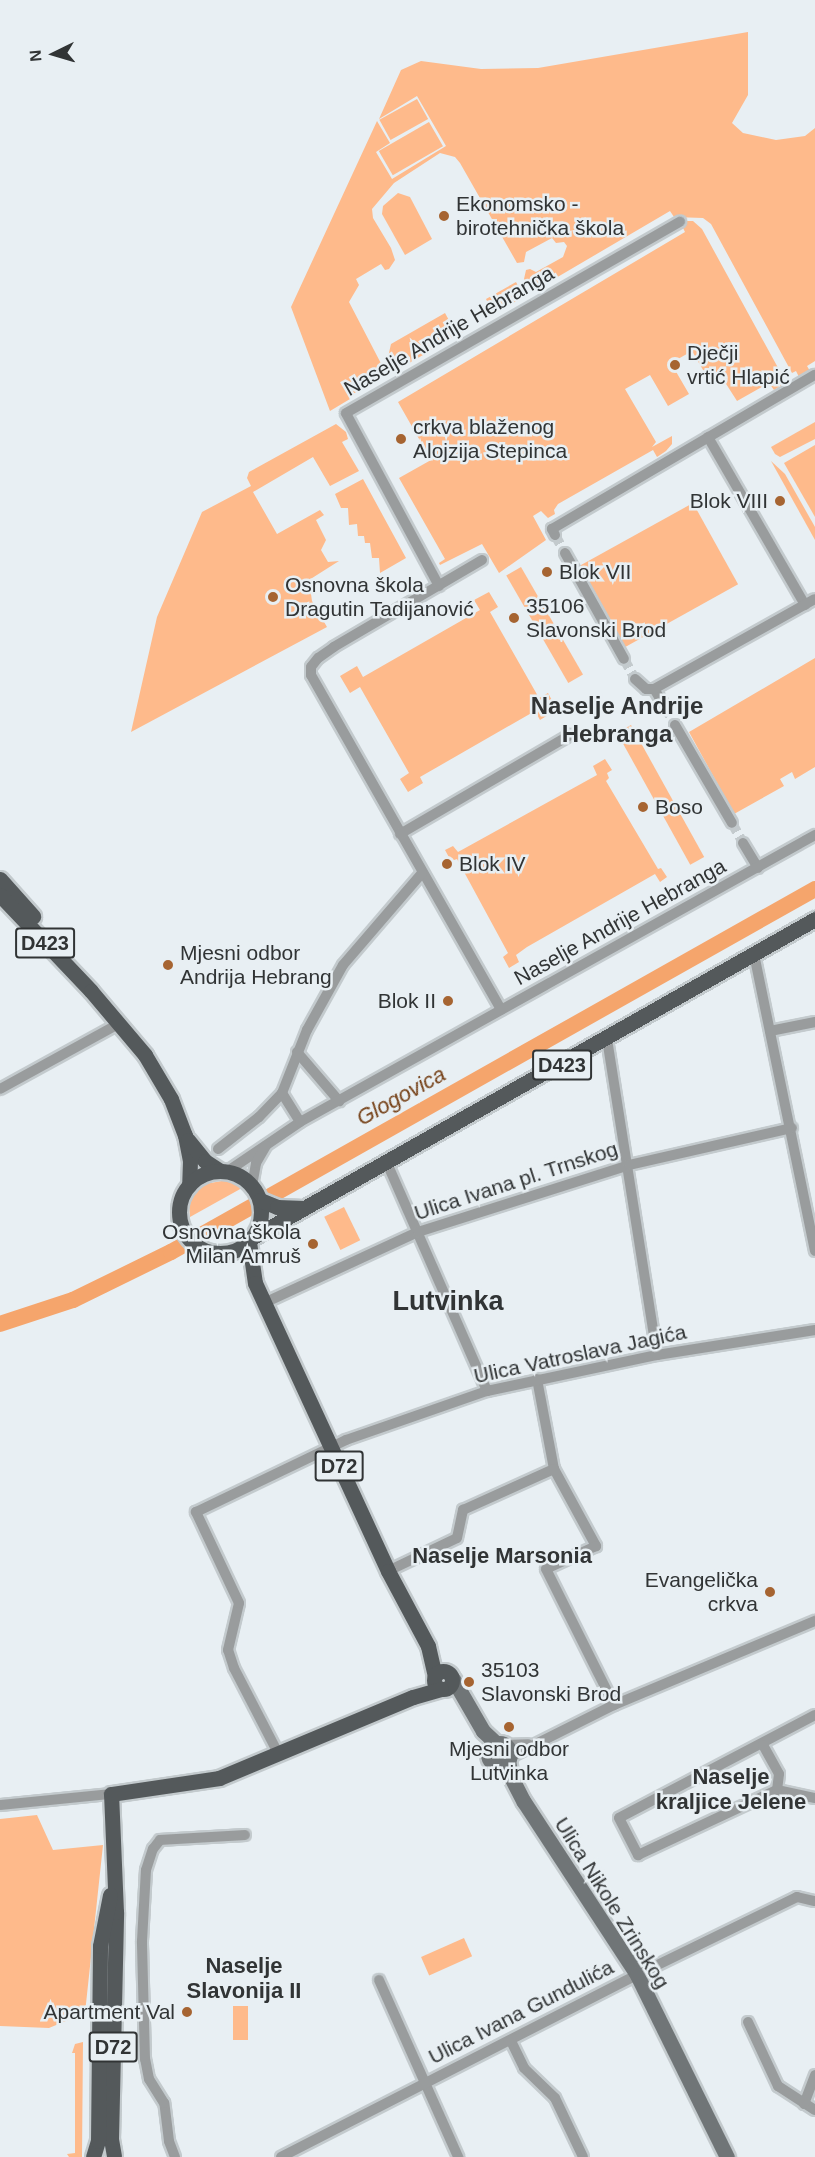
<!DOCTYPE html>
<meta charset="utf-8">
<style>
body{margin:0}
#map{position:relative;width:815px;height:2157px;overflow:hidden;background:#e8eff3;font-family:Helvetica,sans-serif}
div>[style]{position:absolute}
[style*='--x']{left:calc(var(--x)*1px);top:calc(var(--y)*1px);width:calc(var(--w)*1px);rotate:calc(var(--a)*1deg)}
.green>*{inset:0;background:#feba8b;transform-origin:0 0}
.river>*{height:16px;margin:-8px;padding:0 8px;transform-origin:8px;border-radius:8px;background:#f5a56c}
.street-tunnel>*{height:10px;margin-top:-5px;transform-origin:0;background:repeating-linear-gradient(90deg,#c3cacd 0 10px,transparent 0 15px)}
.roads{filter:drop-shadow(2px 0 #c3cacd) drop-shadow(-2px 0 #c3cacd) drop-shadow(0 2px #c3cacd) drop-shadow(0 -2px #c3cacd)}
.street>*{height:10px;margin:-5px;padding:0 5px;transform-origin:5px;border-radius:5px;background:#999c9d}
.secondary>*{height:15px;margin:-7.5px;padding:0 7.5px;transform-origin:7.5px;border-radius:7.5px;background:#707577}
.secondary>.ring{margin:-7.5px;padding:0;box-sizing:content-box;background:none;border:15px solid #707577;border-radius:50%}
.primary>*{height:15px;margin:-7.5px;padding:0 7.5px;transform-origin:7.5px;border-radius:7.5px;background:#54595b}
.primary>.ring{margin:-7.5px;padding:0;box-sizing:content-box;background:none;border:15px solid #54595b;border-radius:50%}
.dots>*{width:16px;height:16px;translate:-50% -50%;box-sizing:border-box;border:3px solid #e8eff3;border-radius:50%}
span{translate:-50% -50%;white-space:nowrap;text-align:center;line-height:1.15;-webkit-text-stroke:5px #e8eff3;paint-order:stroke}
.shield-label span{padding:2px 4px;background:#e8eff3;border:2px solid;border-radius:4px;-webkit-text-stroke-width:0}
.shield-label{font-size:20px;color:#313435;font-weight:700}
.poi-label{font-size:21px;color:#313435}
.left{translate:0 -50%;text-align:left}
.right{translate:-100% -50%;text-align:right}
.street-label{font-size:21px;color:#313435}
.water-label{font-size:22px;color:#764219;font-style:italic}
.neighbourhood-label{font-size:22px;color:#313435;font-weight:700}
.quarter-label{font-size:24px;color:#313435;font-weight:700}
.district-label{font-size:27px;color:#313435;font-weight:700}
.north{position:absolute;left:24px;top:24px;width:60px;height:60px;-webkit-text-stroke:4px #e8eff3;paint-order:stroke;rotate:265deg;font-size:16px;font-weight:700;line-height:24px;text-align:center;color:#313435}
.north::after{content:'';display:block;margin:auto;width:21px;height:27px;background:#313435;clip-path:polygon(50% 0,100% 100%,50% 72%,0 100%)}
</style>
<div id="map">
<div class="green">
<i style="clip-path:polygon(748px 32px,748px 95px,732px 123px,743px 133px,776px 140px,805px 136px,815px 128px,815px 361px,807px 366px,810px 371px,799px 377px,796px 371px,792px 373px,711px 224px,703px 218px,674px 217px,670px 211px,532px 292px,524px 279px,526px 270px,530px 269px,536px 272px,563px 257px,567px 246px,564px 242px,556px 243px,552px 238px,526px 252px,524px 262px,517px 263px,460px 163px,455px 157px,440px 153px,394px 183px,372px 209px,373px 218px,391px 248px,395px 260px,389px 269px,385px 270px,381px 264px,356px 279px,359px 285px,349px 302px,387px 375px,349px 396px,350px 399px,330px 411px,291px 307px,377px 121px,390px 143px,376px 152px,392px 179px,446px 146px,417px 96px,379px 119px,401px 70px,421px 61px,481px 69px,538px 68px)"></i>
<i style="left:417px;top:99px;width:23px;height:43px;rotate:61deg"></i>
<i style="left:429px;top:122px;width:28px;height:58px;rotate:60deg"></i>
<i style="clip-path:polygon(398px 193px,410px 197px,432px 239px,405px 255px,382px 214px,383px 206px)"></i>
<i style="clip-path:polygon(687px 221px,693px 221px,702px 229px,782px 375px,782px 385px,774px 390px,769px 383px,737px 401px,721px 376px,710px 382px,692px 351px,671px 363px,689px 394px,668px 406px,650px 375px,625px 389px,656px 442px,652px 447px,672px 436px,672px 444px,666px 451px,657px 457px,653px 450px,558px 504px,554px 510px,555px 514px,548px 518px,541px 511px,533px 516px,546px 540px,499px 573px,482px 544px,440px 565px,439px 563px,445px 559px,399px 478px,431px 460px,398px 402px,685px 232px,681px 224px)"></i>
<i style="clip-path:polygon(516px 282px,524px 297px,490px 316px,484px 305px,488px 303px,486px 299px)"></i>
<i style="clip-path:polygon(445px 313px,451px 324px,465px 317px,470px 328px,397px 370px,388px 357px,391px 344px)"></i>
<i style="clip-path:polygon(815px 422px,815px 439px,780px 457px,775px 454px,771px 447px)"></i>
<i style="clip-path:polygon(336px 424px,346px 432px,348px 439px,342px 442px,359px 471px,330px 486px,313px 457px,253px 492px,277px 534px,320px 510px,324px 515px,316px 520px,326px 540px,321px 550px,328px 562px,339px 561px,309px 580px,312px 601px,327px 627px,131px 732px,157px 617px,202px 512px,251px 486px,247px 478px,249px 472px)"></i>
<i style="clip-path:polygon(815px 445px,815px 517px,784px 463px)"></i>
<i style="clip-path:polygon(771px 461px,785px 474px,815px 527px,815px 540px)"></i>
<i style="clip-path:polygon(363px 479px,406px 558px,380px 573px,379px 558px,372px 558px,370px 543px,365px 543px,364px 536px,358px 536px,357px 524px,349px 525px,348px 508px,341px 508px,335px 494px)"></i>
<i style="left:693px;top:503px;width:93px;height:129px;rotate:61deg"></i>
<i style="left:521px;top:567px;width:124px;height:17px;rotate:60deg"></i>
<i style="clip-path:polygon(489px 592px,498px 607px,490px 612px,539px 698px,548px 693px,554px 704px,550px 707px,553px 712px,540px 720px,535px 711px,420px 777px,423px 783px,408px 792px,400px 779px,409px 773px,360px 687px,350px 693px,340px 676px,357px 666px,363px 677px,480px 610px,474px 600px)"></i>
<i style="clip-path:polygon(815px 658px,815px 767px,795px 779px,792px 772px,780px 779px,784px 786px,734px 814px,689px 732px)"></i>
<i style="left:631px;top:725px;width:151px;height:16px;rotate:61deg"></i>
<i style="clip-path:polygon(605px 759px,612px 770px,607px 773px,609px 778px,606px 781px,658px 869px,661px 868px,667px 877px,660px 882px,655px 874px,527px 947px,516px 955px,519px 962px,509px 968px,503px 957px,508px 953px,457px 859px,451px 861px,445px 850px,453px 846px,458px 852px,597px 775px,593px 766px)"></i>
<i style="clip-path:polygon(227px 1180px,242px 1188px,190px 1217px,189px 1203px,194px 1193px,205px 1184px)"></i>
<i style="left:344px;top:1207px;width:37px;height:22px;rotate:64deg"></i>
<i style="clip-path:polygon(37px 1815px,53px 1850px,103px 1845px,85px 2013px,49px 2028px,0 2026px,0 1819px)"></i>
<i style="left:464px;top:1938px;width:20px;height:47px;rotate:66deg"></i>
<i style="left:233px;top:2006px;width:15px;height:34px"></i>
<i style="clip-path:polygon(83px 2042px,82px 2157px,69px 2157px,67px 2154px,75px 2153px,75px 2053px,72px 2053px,75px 2044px)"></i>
</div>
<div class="river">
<i style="--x:0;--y:1324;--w:77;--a:-18.2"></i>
<i style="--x:73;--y:1300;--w:109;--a:-26.1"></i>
<i style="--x:171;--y:1252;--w:739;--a:-29.41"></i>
</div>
<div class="street-tunnel">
<i style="--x:555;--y:535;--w:21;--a:61"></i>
<i style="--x:624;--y:659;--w:23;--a:61"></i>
<i style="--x:665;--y:707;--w:21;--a:61"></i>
<i style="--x:732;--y:823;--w:23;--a:61"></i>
</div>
<div class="roads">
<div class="street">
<i style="--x:708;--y:437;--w:194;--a:60"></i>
<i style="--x:555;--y:535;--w:7;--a:-117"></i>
<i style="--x:552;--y:529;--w:305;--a:-30.4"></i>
<i style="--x:565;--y:553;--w:121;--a:60.9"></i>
<i style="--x:482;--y:560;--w:172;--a:149.6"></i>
<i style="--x:334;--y:647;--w:19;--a:145"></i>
<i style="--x:318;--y:658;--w:11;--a:128"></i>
<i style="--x:311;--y:667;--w:8;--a:90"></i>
<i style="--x:311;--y:675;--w:385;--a:60.4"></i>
<i style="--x:439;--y:586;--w:196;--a:-118.3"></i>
<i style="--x:346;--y:413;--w:385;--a:-29.8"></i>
<i style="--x:635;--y:679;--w:15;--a:42"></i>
<i style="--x:646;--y:689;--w:8;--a:0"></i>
<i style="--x:665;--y:707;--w:21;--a:-121"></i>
<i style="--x:654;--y:689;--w:184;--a:-29.2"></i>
<i style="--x:675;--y:725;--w:113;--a:59.8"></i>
<i style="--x:400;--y:834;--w:197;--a:-30.2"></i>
<i style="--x:743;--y:843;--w:29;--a:59"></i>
<i style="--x:754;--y:954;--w:303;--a:78.4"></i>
<i style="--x:770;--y:1031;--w:46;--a:-11.3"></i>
<i style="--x:607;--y:1039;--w:320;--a:81"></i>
<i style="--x:297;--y:1052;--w:65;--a:49.4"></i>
<i style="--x:0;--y:1089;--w:137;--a:-28.8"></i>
<i style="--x:282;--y:1093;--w:34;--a:58"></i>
<i style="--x:218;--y:1149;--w:52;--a:-38"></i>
<i style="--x:259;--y:1117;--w:33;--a:-46"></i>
<i style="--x:282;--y:1093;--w:68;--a:-68.4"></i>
<i style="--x:307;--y:1030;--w:74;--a:-61"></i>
<i style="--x:343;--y:965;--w:121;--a:-49.3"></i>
<i style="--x:387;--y:1163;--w:249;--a:66.3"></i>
<i style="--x:228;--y:1171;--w:87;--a:-34.2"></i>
<i style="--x:300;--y:1122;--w:590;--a:-29.13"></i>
<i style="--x:252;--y:1186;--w:23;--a:-80"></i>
<i style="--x:256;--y:1163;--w:20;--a:-60"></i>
<i style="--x:264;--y:1303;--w:170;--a:-24.8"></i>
<i style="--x:418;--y:1232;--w:221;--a:-17.6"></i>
<i style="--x:629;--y:1165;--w:167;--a:-12.8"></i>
<i style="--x:537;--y:1379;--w:92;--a:79.3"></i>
<i style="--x:388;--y:1571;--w:76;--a:-25.6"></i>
<i style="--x:457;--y:1538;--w:29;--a:-78"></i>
<i style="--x:463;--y:1510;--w:100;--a:-24.3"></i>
<i style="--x:554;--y:1469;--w:88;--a:61.4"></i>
<i style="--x:596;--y:1546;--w:55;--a:155.3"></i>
<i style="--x:546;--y:1569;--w:152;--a:63.4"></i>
<i style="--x:815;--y:1715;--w:221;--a:152.3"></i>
<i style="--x:619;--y:1818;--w:42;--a:62.8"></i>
<i style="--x:638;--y:1855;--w:153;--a:-25.1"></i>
<i style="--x:777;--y:1790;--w:39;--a:12"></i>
<i style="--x:505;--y:1745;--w:23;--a:-2"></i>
<i style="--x:763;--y:1745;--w:33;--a:61"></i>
<i style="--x:779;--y:1774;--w:16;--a:97"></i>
<i style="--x:278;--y:1753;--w:96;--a:-117.4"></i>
<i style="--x:234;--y:1668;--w:19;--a:-108"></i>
<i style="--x:228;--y:1650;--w:48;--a:-76.8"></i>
<i style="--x:239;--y:1603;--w:101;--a:-115.3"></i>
<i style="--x:196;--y:1512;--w:166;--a:-25.6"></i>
<i style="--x:346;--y:1440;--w:149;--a:-19.2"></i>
<i style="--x:487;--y:1391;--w:174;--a:-12"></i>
<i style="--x:657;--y:1355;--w:160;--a:-9"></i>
<i style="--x:510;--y:1757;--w:116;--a:-26.6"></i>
<i style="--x:614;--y:1705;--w:218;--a:-22.7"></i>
<i style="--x:0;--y:1805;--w:112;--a:-5.7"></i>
<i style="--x:379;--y:1980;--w:194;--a:65.9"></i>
<i style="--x:748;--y:2022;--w:71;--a:64.9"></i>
<i style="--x:778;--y:2086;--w:44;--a:33"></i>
<i style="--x:511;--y:2041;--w:30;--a:64"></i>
<i style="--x:524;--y:2068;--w:43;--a:44.1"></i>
<i style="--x:555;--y:2098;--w:65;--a:64.6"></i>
<i style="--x:804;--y:2104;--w:31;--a:-69"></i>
<i style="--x:175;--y:2157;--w:17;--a:-111"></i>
<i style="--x:169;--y:2141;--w:38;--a:-97"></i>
<i style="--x:164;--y:2103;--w:28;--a:-122"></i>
<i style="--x:149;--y:2079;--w:20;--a:-101"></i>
<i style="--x:145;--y:2059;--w:118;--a:-91.5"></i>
<i style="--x:142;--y:1941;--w:71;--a:-86.8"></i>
<i style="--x:146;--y:1870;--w:22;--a:-72"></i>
<i style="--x:153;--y:1849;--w:11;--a:-52"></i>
<i style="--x:160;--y:1840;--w:85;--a:-3.4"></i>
<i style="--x:281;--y:2157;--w:400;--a:-27.1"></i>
<i style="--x:637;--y:1975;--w:178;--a:-26"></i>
<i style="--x:797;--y:1897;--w:18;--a:13"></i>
</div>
<div class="secondary">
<i style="--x:453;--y:1679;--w:60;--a:60"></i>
<i style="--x:483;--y:1731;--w:19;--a:43"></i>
<i class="ring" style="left:488px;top:1743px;width:7px;height:7px"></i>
<i style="--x:508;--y:1760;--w:17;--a:80"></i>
<i style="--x:511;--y:1777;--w:28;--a:63"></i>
<i style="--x:524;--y:1802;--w:207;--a:56.8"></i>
<i style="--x:637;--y:1975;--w:203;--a:63.7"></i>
</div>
<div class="primary">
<i style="--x:0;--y:879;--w:50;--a:48.3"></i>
<i style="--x:0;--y:895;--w:132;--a:46.5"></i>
<i style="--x:91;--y:991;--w:84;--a:49.8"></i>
<i style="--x:145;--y:1055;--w:51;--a:59.4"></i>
<i style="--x:171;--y:1099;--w:39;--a:69"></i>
<i style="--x:185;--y:1135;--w:26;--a:79"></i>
<i style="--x:190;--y:1161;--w:24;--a:92"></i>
<i style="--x:188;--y:1140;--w:27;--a:51"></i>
<i style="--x:205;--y:1161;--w:17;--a:33"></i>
<i class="ring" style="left:179px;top:1171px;width:67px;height:67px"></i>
<i style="--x:260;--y:1200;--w:18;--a:22"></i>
<i style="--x:277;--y:1207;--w:27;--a:2"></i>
<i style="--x:253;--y:1237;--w:646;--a:-29.5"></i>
<i style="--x:249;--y:1242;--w:41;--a:81.7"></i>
<i style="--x:255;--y:1283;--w:317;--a:65.2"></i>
<i style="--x:388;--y:1571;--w:85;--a:61.9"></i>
<i style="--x:428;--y:1646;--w:31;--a:77"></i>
<i class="ring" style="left:434px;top:1671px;width:3px;height:3px"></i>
<i style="--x:114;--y:2156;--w:17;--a:-100"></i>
<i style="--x:111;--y:2139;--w:227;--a:-88.7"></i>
<i style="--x:116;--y:1912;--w:118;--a:-92.4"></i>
<i style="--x:111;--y:1794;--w:109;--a:-8.4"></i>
<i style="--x:219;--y:1778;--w:210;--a:-22.7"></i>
<i style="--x:413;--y:1697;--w:29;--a:-16"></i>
<i style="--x:93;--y:2157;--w:17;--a:-73"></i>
<i style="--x:98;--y:2141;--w:195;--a:-89.4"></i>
<i style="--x:100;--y:1946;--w:52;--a:-78.9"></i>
</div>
</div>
<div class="dots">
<i style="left:444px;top:216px;background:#a66431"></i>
<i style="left:675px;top:365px;background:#a66431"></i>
<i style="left:401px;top:439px;background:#a66431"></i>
<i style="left:780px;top:501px;background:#a66431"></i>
<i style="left:547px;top:572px;background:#a66431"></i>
<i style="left:273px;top:597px;background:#a66431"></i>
<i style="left:514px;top:618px;background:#a66431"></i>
<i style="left:643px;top:807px;background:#a66431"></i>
<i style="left:447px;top:864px;background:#a66431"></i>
<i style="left:168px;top:965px;background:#a66431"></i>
<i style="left:448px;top:1001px;background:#a66431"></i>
<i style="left:313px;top:1244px;background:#a66431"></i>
<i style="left:770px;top:1592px;background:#a66431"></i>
<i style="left:469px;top:1682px;background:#a66431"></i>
<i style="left:509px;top:1727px;background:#a66431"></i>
<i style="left:187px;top:2012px;background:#a66431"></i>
</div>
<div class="shield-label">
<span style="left:45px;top:943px">D423</span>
<span style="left:562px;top:1065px">D423</span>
<span style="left:339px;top:1466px">D72</span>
<span style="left:113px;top:2047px">D72</span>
</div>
<div class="poi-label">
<span class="left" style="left:456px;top:216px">Ekonomsko -<br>birotehnička škola</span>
<span class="left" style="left:687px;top:365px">Dječji<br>vrtić Hlapić</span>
<span class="left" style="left:413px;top:439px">crkva blaženog<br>Alojzija Stepinca</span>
<span class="right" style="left:768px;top:501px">Blok VIII</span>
<span class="left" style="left:559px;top:572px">Blok VII</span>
<span class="left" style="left:285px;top:597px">Osnovna škola<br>Dragutin Tadijanović</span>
<span class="left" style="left:526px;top:618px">35106<br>Slavonski Brod</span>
<span class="left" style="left:655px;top:807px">Boso</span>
<span class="left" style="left:459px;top:864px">Blok IV</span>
<span class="left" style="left:180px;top:965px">Mjesni odbor<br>Andrija Hebrang</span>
<span class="right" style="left:436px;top:1001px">Blok II</span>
<span class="right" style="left:301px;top:1244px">Osnovna škola<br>Milan Amruš</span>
<span class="right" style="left:758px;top:1592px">Evangelička<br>crkva</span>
<span class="left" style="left:481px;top:1682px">35103<br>Slavonski Brod</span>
<span style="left:509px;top:1761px">Mjesni odbor<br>Lutvinka</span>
<span class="right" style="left:175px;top:2012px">Apartment Val</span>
</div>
<div class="street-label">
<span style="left:449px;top:331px;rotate:-30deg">Naselje Andrije Hebranga</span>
<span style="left:620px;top:922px;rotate:-29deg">Naselje Andrije Hebranga</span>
<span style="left:516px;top:1181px;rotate:-18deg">Ulica Ivana pl. Trnskog</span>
<span style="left:580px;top:1354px;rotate:-12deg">Ulica Vatroslava Jagića</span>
<span style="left:612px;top:1903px;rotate:58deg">Ulica Nikole Zrinskog</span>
<span style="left:521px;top:2012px;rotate:-27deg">Ulica Ivana Gundulića</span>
</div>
<div class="water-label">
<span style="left:401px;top:1096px;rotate:-29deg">Glogovica</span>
</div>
<div class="neighbourhood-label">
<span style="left:502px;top:1556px">Naselje Marsonia</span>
<span style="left:731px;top:1789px">Naselje<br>kraljice Jelene</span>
<span style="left:244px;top:1978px">Naselje<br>Slavonija II</span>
</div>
<div class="quarter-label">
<span style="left:617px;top:720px">Naselje Andrije<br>Hebranga</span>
</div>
<div class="district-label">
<span style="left:448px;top:1302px">Lutvinka</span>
</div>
<div class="north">N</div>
</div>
